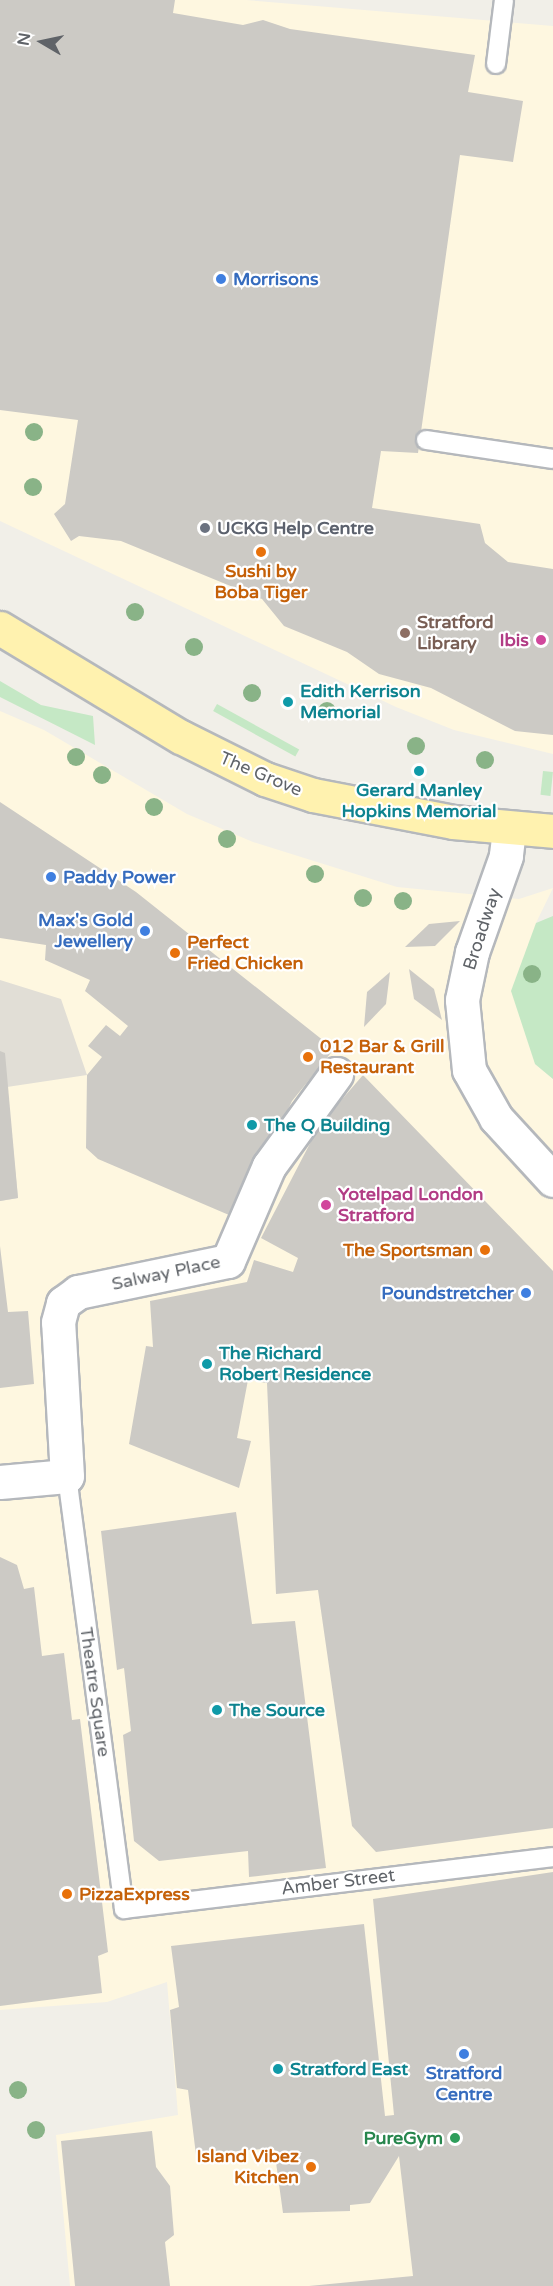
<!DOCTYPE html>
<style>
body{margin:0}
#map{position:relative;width:553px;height:2286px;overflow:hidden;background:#f1efe8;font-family:"Varela Round",sans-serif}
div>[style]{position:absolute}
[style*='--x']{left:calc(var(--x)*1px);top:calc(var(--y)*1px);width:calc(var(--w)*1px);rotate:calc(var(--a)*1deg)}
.commercial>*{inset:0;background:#fef7e0}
.education>*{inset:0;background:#e1ded6}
.green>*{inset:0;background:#c5e8c5;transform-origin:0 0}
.building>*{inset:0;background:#cccac5}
.roads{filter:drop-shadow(2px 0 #b5b8bc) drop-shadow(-2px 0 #b5b8bc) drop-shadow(0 2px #b5b8bc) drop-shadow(0 -2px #b5b8bc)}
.lane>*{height:18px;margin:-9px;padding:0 9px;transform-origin:9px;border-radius:9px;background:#fff}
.street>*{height:33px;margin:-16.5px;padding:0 16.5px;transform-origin:16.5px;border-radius:16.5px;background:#fff}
.primary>*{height:33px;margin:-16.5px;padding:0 16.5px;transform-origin:16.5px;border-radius:16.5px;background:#fff2af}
.trees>*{width:18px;height:18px;margin:-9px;border-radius:50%;background:#89b387}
.dots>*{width:16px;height:16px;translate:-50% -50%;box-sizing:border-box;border:3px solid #fff;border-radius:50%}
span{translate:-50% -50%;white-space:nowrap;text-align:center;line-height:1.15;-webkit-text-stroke:4.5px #fff;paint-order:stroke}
.shop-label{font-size:18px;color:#366cbe;font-weight:700}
.left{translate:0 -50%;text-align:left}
.right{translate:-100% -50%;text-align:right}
.worship-label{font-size:18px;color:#5b616d;font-weight:700}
.food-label{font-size:18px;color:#c56008;font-weight:700}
.education-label{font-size:18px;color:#785e54;font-weight:700}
.hotel-label{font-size:18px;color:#b23c85;font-weight:700}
.culture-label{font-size:18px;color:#0d838f;font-weight:700}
.street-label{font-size:18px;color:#5f6368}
.leisure-label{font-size:18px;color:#27864d;font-weight:700}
.north{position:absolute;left:12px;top:12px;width:60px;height:60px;-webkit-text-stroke:4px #fff;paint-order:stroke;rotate:279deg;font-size:16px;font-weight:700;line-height:24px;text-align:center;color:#5f6368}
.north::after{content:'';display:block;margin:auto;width:21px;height:27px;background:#5f6368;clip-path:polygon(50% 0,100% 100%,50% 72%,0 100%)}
</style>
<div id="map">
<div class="commercial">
<i style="clip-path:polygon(0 0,246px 0,553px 26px,553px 754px,454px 730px,396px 707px,0 521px)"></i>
<i style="clip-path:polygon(0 711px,44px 730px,187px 814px,253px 842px,397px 887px,519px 899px,553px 888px,536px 923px,535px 1064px,553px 1079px,553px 2286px,70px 2286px,56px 2135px,178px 2115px,167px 1982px,107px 2002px,0 2010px)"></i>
</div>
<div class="education">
<i style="clip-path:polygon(0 980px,61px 999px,87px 1075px,7px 1087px,18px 1198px,0 1201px)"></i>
</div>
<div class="green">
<i style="clip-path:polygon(0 681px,41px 705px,93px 716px,95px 745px,0 697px)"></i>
<i style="left:217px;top:704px;width:94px;height:8px;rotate:29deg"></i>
<i style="left:543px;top:771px;width:10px;height:24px;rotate:6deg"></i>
<i style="clip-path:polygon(553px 916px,553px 1079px,535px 1064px,511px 991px,536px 923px)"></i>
</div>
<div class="building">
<i style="clip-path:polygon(0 0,175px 0,173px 13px,243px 25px,263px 20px,290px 29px,475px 55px,468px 92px,523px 101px,513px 162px,460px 155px,418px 453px,381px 451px,372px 508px,480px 524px,485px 543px,508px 562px,553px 569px,553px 735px,515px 731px,431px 688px,379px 674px,347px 652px,284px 626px,262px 599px,121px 541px,79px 536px,71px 541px,54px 514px,65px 504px,78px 420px,0 410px)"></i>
<i style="clip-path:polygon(0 802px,136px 892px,334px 1049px,292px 1101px,236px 1218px,98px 1159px,86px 1148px,87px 1075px,102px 1057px,88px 1046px,106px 1025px,120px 1036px,128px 1026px,85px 991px,90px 980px,45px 960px,46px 945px,0 938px)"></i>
<i style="clip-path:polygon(460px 921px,435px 946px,405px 947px,429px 924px)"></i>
<i style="clip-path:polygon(409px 969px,434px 989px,442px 1020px,414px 999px)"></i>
<i style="clip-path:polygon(390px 972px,386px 1004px,364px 1027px,367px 992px)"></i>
<i style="clip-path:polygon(0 1051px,5px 1053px,18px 1198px,0 1201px)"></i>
<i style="clip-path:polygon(363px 1075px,553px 1271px,553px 1828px,376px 1852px,352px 1826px,318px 1590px,276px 1594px,267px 1383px,248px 1380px,237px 1438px,251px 1441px,239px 1488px,129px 1444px,146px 1346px,153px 1347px,150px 1301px,247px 1282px,254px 1260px,293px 1272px,298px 1258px,261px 1238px,319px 1126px)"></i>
<i style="clip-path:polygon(0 1246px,8px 1312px,28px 1311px,34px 1384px,0 1388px)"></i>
<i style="clip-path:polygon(236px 1512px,252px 1624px,295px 1621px,326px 1868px,249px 1877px,248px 1851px,159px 1861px,134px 1841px,123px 1735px,131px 1731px,124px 1668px,117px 1670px,101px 1531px)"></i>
<i style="clip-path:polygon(0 1557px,17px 1565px,24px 1589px,34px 1587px,42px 1656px,64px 1653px,72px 1720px,80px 1719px,108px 1952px,98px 1956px,102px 1993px,0 2006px)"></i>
<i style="clip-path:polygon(553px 1872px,553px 2286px,309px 2286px,413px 2276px,399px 2156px,370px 2203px,350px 2205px,350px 2211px,283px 2213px,274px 2148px,196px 2155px,188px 2090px,177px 2088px,170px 2010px,179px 2007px,171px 1946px,364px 1924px,385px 2116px,394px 2115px,373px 1899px)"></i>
<i style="clip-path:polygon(152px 2131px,156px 2167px,170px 2186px,174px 2235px,165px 2242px,170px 2286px,75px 2286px,61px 2141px)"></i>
</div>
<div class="roads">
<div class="lane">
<i style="--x:496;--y:64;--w:64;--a:-82.9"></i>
<i style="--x:426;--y:440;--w:128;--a:8.5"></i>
<i style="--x:67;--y:1476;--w:437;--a:82.5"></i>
<i style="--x:124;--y:1909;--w:432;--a:-6.9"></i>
</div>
<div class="street">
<i style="--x:509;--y:830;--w:26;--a:97"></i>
<i style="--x:506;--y:856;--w:102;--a:109.5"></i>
<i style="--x:472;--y:952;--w:49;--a:101.8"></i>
<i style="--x:462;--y:1000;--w:70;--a:84.3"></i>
<i style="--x:469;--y:1070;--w:55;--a:60.6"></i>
<i style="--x:496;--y:1118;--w:84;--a:47.4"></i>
<i style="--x:0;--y:1482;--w:67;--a:-5.1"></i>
<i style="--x:67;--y:1476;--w:154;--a:-93.3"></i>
<i style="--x:58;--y:1322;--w:20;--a:-75"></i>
<i style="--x:63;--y:1303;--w:19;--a:-36"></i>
<i style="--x:78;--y:1292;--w:153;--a:-11.7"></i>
<i style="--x:228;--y:1261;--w:103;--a:-66.7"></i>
<i style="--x:269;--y:1166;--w:114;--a:-53.9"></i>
</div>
<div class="primary">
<i style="--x:0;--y:628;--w:211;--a:31.1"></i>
<i style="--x:181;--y:737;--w:94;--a:26.6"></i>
<i style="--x:265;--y:779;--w:51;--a:18.4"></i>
<i style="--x:313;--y:795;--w:143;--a:10.9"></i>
<i style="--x:453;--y:822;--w:100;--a:5.1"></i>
</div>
</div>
<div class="trees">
<i style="left:34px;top:432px"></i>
<i style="left:33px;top:487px"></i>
<i style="left:135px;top:612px"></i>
<i style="left:194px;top:647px"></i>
<i style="left:252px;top:693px"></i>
<i style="left:327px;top:711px"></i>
<i style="left:416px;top:746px"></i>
<i style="left:76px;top:757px"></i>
<i style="left:485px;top:760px"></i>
<i style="left:102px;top:775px"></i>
<i style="left:154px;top:807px"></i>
<i style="left:227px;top:839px"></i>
<i style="left:315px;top:874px"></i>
<i style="left:363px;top:898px"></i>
<i style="left:403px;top:901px"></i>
<i style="left:532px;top:974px"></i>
<i style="left:18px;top:2090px"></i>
<i style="left:36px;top:2130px"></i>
</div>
<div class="dots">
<i style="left:221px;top:279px;background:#3f7fe0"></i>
<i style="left:205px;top:528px;background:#6b7280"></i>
<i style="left:261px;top:552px;background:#e8710a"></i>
<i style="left:405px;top:633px;background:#8d6e63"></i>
<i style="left:541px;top:640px;background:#d1479c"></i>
<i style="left:288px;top:702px;background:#0f9aa8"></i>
<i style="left:419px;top:771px;background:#0f9aa8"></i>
<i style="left:51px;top:877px;background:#3f7fe0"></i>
<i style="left:145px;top:931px;background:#3f7fe0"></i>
<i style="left:175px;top:953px;background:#e8710a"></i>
<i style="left:308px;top:1057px;background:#e8710a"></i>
<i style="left:252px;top:1125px;background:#0f9aa8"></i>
<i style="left:326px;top:1205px;background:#d1479c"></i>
<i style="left:485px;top:1250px;background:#e8710a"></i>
<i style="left:526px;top:1293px;background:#3f7fe0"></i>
<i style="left:207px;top:1364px;background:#0f9aa8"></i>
<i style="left:217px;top:1710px;background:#0f9aa8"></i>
<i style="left:67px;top:1894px;background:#e8710a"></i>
<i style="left:464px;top:2054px;background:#3f7fe0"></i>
<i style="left:278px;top:2069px;background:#0f9aa8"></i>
<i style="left:455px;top:2138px;background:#2e9e5b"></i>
<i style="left:311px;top:2167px;background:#e8710a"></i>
</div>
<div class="shop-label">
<span class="left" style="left:233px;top:279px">Morrisons</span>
<span class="left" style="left:63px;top:877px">Paddy Power</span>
<span class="right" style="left:133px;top:931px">Max's Gold<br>Jewellery</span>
<span class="right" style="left:514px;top:1293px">Poundstretcher</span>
<span style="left:464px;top:2084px">Stratford<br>Centre</span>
</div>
<div class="worship-label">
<span class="left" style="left:217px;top:528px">UCKG Help Centre</span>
</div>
<div class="food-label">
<span style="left:261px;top:582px">Sushi by<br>Boba Tiger</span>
<span class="left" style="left:187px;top:953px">Perfect<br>Fried Chicken</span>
<span class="left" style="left:320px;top:1057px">012 Bar &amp; Grill<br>Restaurant</span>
<span class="right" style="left:473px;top:1250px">The Sportsman</span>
<span class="left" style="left:79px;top:1894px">PizzaExpress</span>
<span class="right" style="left:299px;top:2167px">Island Vibez<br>Kitchen</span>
</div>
<div class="education-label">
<span class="left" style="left:417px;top:633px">Stratford<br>Library</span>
</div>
<div class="hotel-label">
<span class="right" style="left:529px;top:640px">Ibis</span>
<span class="left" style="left:338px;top:1205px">Yotelpad London<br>Stratford</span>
</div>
<div class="culture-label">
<span class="left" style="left:300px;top:702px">Edith Kerrison<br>Memorial</span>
<span style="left:419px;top:801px">Gerard Manley<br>Hopkins Memorial</span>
<span class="left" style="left:264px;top:1125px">The Q Building</span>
<span class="left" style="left:219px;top:1364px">The Richard<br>Robert Residence</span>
<span class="left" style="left:229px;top:1710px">The Source</span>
<span class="left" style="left:290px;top:2069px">Stratford East</span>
</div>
<div class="street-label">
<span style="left:261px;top:774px;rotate:23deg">The Grove</span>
<span style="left:482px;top:929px;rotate:-72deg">Broadway</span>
<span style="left:166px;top:1273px;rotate:-12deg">Salway Place</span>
<span style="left:95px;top:1692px;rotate:82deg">Theatre Square</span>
<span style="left:338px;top:1882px;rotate:-7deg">Amber Street</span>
</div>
<div class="leisure-label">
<span class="right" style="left:443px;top:2138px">PureGym</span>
</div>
<div class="north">N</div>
</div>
